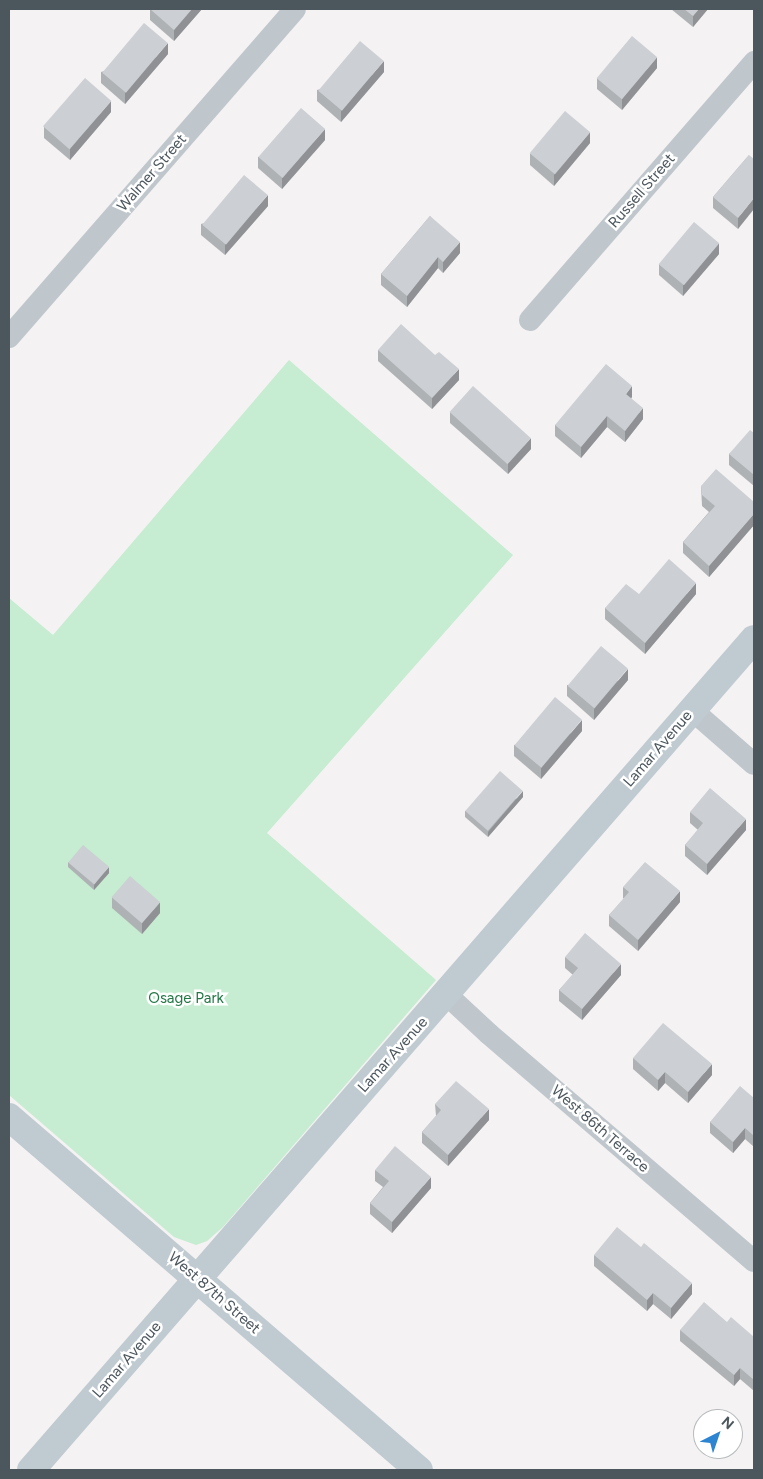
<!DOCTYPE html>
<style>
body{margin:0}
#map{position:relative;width:763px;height:1479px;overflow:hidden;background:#f4f2f2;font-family:Figtree,sans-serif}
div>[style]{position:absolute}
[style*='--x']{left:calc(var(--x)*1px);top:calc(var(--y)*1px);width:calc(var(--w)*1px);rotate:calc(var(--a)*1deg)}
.green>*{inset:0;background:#c6ecd1}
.street>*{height:22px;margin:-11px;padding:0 11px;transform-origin:11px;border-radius:11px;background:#bfc7cc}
.secondary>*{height:28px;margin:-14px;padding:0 14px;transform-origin:14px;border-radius:14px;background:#c0cad1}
.wall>*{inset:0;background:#afb2b5}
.shaded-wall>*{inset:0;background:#8f9194}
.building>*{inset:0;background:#cccfd3;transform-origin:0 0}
span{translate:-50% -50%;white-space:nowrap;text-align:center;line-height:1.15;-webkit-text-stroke:5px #fff;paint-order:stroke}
.street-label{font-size:15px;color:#4b565d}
.park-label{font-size:15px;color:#227845}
.frame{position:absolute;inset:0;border:10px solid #4b565d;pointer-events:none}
.north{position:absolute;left:693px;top:1409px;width:50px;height:50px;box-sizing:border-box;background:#fff;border:1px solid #b7bbbe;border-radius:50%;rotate:41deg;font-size:14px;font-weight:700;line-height:20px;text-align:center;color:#4b565d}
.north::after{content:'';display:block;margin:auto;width:18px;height:22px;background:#2d85d2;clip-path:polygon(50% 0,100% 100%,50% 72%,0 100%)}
</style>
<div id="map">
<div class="green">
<i style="clip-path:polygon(289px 360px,513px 555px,267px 833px,436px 980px,223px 1227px,207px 1241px,196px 1245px,174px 1237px,9px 1095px,9px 598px,53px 635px)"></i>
</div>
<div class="street">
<i style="--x:530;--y:320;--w:342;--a:-49"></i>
<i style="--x:9;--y:337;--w:435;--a:-48.9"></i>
<i style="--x:692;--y:710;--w:82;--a:41.1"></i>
<i style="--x:447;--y:995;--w:57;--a:42.9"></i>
<i style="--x:489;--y:1034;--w:349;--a:40.6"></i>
</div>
<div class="secondary">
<i style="--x:9;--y:1117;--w:541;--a:40.73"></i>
<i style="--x:31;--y:1470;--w:1101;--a:-48.98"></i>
</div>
<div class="wall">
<i style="clip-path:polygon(150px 9px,202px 9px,174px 41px,150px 20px)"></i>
<i style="clip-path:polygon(671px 9px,708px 9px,693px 27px)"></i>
<i style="clip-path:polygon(168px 54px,125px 104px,101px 83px,101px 72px)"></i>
<i style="clip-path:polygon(657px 68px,622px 110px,597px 89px,597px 78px)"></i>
<i style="clip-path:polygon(384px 72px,341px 122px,317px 101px,317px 90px)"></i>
<i style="clip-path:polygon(111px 112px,70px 160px,44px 138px,44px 127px)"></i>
<i style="clip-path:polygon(325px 140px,282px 189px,258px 168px,258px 157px)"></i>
<i style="clip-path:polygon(590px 143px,554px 186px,530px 165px,530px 154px)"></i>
<i style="clip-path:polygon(749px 155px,738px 229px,713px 208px,713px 197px)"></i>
<i style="clip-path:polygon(268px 206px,225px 255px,201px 235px,201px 224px)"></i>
<i style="clip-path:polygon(430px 216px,460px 253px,443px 273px,438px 268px,407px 307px,381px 285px,381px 274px)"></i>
<i style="clip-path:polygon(719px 254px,683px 296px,659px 275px,659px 264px)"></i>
<i style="clip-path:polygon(378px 350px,435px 355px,459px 380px,432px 409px,378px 361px)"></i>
<i style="clip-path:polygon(632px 397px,631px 398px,643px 419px,625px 442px,607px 427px,581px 458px,555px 436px,555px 425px)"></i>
<i style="clip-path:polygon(450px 412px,531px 449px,508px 474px,450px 423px)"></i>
<i style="clip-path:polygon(754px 433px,754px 486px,729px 465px,729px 454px)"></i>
<i style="clip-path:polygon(701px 486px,754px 502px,754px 525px,709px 577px,683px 553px,683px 542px,709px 512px,702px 506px)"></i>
<i style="clip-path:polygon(639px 594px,696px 594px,645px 654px,605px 619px,605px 608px)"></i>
<i style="clip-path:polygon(628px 680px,594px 720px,567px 696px,567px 685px)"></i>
<i style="clip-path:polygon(582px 731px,541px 779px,514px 756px,514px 745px)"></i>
<i style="clip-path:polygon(523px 797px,488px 837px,465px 817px,465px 811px)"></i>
<i style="clip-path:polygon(690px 812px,746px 830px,707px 875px,685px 856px,685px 845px,698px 830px,690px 823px)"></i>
<i style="clip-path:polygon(68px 862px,109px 873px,94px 890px,68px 867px)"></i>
<i style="clip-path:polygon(623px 887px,680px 902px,638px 951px,609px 926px,609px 915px,624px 899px,623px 898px)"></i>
<i style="clip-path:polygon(112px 897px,160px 913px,142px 934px,112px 908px)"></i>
<i style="clip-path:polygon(565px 957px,621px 975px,582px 1020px,559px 1001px,559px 990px,573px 975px,565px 968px)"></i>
<i style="clip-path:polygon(633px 1058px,712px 1075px,688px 1103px,665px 1083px,658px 1091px,633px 1069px)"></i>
<i style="clip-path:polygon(754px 1098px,754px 1147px,745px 1139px,733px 1153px,710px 1133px,710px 1122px)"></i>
<i style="clip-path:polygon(435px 1104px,489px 1120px,448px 1166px,422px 1143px,422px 1132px,436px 1116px)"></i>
<i style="clip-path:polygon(375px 1170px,431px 1188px,392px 1233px,370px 1214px,370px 1203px,383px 1187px,375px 1181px)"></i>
<i style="clip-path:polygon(594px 1255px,692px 1294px,671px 1319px,653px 1304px,647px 1311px,594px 1266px)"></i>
<i style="clip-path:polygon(727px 1322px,754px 1337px,754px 1391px,740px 1379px,734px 1386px,680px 1341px,680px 1330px)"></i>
</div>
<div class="shaded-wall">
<i style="clip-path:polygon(192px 9px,202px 9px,174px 41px,174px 30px)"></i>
<i style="clip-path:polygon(699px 9px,708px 9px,693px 27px,693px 16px)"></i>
<i style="clip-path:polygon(168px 43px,168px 54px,125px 104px,125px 93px)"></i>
<i style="clip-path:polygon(657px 57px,657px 68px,622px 110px,622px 99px)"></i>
<i style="clip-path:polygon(384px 61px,384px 72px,341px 122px,341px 111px)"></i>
<i style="clip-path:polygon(111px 101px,111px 112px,70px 160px,70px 149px)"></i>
<i style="clip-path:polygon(325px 129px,325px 140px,282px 189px,282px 178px)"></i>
<i style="clip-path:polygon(590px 132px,590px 143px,554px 186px,554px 175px)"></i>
<i style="clip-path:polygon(268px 195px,268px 206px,225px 255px,225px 244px)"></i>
<i style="clip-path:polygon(754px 198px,754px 209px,738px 229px,738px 218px)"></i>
<i style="clip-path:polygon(460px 242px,460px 253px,443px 273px,443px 262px)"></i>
<i style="clip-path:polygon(719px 243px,719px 254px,683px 296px,683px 285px)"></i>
<i style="clip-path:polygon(438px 257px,438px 268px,407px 307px,407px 296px)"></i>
<i style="clip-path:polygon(459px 369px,459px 380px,432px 409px,432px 398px)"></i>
<i style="clip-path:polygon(632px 386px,632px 397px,626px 405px,626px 394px)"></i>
<i style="clip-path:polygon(643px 408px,643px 419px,625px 442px,625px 431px)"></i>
<i style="clip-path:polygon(607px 416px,607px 427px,581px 458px,581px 447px)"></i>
<i style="clip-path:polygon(531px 438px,531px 449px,508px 474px,508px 463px)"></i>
<i style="clip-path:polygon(754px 514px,754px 525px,709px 577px,709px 566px)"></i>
<i style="clip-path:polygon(696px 583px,696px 594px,645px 654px,645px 643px)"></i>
<i style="clip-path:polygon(628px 669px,628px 680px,594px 720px,594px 709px)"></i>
<i style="clip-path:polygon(582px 720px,582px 731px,541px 779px,541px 768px)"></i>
<i style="clip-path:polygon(523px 791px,523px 797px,488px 837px,488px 832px)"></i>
<i style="clip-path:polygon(746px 819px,746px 830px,707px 875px,707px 864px)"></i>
<i style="clip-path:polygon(109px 867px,109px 873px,94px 890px,94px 884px)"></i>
<i style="clip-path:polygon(680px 891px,680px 902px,638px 951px,638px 940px)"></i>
<i style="clip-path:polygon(160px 902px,160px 913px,142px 934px,142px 923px)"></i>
<i style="clip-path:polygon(621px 964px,621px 975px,582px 1020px,582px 1009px)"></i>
<i style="clip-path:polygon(712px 1064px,712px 1075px,688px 1103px,688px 1092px)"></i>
<i style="clip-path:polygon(665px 1072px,665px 1083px,658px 1091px,658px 1080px)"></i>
<i style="clip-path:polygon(489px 1109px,489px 1120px,448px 1166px,448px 1155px)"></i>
<i style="clip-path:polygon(745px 1128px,745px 1139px,733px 1153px,733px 1142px)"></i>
<i style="clip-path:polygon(431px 1177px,431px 1188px,392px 1233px,392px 1222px)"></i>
<i style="clip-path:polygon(692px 1283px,692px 1294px,671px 1319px,671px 1308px)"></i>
<i style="clip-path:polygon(653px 1293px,653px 1304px,647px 1311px,647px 1300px)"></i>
<i style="clip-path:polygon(740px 1368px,740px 1379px,734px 1386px,734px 1375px)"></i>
</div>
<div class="building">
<i style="clip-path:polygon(150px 9px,192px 9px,174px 30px)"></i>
<i style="clip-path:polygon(684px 9px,699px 9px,693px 16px)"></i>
<i style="left:144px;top:23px;width:31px;height:65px;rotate:40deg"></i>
<i style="left:632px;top:36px;width:33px;height:55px;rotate:40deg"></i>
<i style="left:360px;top:41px;width:31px;height:65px;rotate:40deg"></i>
<i style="left:85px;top:78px;width:35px;height:64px;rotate:41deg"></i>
<i style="left:301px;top:108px;width:32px;height:65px;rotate:41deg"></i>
<i style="left:565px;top:111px;width:33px;height:55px;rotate:40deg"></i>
<i style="clip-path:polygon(749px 155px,754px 159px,754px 198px,738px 218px,713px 197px)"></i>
<i style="left:244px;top:175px;width:31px;height:65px;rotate:40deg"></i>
<i style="clip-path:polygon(430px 216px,460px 242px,443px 262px,438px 257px,407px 296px,381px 274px)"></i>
<i style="left:694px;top:222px;width:33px;height:55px;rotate:40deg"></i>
<i style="clip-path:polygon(401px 324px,435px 355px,439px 352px,459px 369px,432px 398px,378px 350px)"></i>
<i style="clip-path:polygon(606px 364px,632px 386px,626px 394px,643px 408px,625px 431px,607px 416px,581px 447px,555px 425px)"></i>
<i style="left:473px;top:386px;width:78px;height:35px;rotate:42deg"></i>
<i style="clip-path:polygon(750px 430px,754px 433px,754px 475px,729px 454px)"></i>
<i style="clip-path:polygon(716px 469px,754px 502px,754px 514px,709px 566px,683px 542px,715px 506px,702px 495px,701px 486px)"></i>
<i style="clip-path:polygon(669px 559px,696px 583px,645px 643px,605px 608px,626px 584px,639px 594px)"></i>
<i style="left:601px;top:646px;width:35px;height:52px;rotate:40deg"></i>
<i style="left:555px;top:697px;width:35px;height:63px;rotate:40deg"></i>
<i style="left:500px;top:771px;width:30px;height:53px;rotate:41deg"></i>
<i style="clip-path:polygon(710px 788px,746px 819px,707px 864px,685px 845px,703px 823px,690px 812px)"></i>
<i style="left:83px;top:845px;width:34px;height:23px;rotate:40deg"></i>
<i style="clip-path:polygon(645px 862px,680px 891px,638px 940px,609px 915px,629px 892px,623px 887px)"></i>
<i style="left:130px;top:876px;width:40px;height:28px;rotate:41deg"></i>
<i style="clip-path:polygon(585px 933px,621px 964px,582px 1009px,559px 990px,578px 968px,565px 957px)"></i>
<i style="clip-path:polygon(663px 1023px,712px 1064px,688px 1092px,665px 1072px,658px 1080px,633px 1058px)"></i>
<i style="clip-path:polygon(456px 1081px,489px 1109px,448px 1155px,422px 1132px,441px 1110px,435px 1104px)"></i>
<i style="clip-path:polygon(740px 1086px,754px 1098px,754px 1136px,745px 1128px,733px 1142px,710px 1122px)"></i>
<i style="clip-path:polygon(395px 1146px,431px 1177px,392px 1222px,370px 1203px,389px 1181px,375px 1170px)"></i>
<i style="clip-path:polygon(617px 1227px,641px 1247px,644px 1243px,692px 1283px,671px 1308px,653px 1293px,647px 1300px,594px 1255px)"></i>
<i style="clip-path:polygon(704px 1302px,727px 1322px,731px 1317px,754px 1337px,754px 1380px,740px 1368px,734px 1375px,680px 1330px)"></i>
</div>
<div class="street-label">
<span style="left:152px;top:173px;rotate:-49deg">Walmer Street</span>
<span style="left:642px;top:191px;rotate:-49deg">Russell Street</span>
<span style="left:658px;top:749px;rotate:-49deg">Lamar Avenue</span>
<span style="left:393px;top:1055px;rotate:-48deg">Lamar Avenue</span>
<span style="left:600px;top:1129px;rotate:41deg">West 86th Terrace</span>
<span style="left:214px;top:1293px;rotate:41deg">West 87th Street</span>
<span style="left:127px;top:1360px;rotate:-49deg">Lamar Avenue</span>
</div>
<div class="park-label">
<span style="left:186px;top:999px">Osage Park</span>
</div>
<div class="frame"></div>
<div class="north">N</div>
</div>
